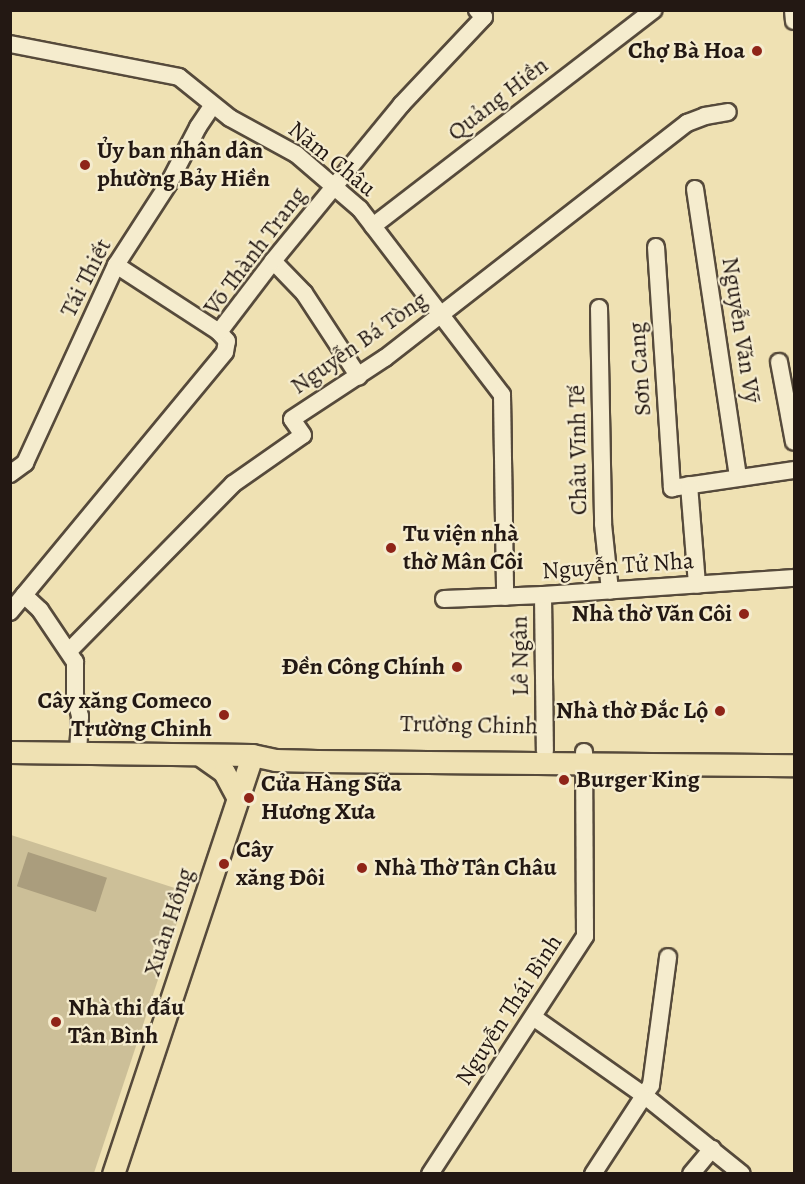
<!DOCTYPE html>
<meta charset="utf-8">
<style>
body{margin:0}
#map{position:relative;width:805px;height:1184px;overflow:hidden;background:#efe1b3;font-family:Alegreya,serif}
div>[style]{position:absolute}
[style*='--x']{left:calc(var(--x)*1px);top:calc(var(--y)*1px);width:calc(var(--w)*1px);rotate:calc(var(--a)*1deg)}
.green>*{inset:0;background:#ccbf98}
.water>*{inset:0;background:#aa9d7d;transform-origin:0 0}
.roads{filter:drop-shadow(2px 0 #564a3b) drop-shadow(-2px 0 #564a3b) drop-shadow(0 2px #564a3b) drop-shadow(0 -2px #564a3b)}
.minor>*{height:16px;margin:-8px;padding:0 8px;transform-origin:8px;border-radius:8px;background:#f5ecce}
.major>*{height:21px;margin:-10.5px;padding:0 10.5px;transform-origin:10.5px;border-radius:10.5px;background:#efe1b3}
.dots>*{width:16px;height:16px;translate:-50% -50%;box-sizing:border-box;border:3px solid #f5ecce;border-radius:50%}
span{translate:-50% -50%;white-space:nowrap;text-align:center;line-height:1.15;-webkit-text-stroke:4.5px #f5ecce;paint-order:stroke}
.poi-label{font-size:24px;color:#231813;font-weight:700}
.right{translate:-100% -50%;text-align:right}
.left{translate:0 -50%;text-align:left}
.street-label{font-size:24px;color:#231813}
.frame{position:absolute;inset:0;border:12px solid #231813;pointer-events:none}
</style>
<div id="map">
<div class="green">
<i style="clip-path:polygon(11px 835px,187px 892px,94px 1173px,11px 1173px)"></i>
</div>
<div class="water">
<i style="left:28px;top:852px;width:83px;height:36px;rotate:18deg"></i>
</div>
<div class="roads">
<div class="minor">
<i style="--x:793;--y:10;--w:11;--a:85"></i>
<i style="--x:10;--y:44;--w:172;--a:11"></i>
<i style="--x:179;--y:77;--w:65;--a:38.8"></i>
<i style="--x:230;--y:118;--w:75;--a:28.6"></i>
<i style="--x:296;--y:154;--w:84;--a:40.7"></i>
<i style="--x:360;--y:209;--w:234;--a:52.6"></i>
<i style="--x:502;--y:395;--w:202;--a:89.1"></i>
<i style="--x:695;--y:189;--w:292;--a:81.5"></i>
<i style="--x:373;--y:226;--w:354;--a:-37.6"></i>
<i style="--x:656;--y:247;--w:242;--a:86.2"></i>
<i style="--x:672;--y:488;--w:123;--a:-8.4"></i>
<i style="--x:273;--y:261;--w:45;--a:45.9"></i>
<i style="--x:304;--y:293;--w:100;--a:56.8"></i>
<i style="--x:116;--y:265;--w:123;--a:33"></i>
<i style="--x:599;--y:308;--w:216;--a:88.9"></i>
<i style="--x:603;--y:524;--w:67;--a:84"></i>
<i style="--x:779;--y:362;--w:81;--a:79.4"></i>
<i style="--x:10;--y:474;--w:19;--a:-36"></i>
<i style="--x:25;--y:463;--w:218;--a:-65.3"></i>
<i style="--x:116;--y:265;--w:98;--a:-57.1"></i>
<i style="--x:169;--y:183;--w:63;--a:-62.6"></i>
<i style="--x:198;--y:127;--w:25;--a:-56"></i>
<i style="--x:689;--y:485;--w:100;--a:85.4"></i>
<i style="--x:24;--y:595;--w:22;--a:43"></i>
<i style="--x:40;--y:610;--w:63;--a:56.1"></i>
<i style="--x:75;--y:662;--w:34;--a:90"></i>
<i style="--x:75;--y:696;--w:21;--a:76"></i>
<i style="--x:80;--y:716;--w:37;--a:93"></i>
<i style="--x:543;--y:595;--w:156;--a:89.3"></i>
<i style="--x:444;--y:599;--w:99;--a:-2.3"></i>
<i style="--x:543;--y:595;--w:252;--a:-3.9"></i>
<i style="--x:10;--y:612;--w:337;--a:-50.4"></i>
<i style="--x:225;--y:352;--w:11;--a:-80"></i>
<i style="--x:227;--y:341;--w:12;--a:-132"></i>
<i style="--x:219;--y:332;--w:89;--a:-52.7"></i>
<i style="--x:273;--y:261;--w:202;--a:-50.6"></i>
<i style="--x:401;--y:105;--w:121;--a:-46.7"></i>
<i style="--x:484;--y:17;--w:10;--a:-135"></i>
<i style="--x:69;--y:651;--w:234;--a:-45.5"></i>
<i style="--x:233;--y:484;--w:85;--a:-35"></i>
<i style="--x:303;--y:435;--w:19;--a:-125"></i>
<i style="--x:292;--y:419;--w:111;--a:-33.3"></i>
<i style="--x:385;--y:358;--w:383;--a:-37.9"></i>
<i style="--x:687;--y:123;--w:19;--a:-21"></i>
<i style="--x:705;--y:116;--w:23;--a:-10"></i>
<i style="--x:533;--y:1017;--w:137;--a:35.2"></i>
<i style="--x:645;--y:1096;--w:124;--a:38.8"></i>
<i style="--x:430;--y:1174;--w:284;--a:-56.9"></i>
<i style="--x:585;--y:936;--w:184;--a:-90.3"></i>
<i style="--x:593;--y:1174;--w:106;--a:-56.9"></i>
<i style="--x:651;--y:1085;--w:129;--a:-82.4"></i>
<i style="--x:691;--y:1174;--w:33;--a:-50"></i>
</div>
<div class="major">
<i style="--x:10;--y:752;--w:242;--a:0.7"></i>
<i style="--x:252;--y:755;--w:24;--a:12"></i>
<i style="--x:275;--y:760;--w:42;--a:1.4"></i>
<i style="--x:317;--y:761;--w:477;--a:0.5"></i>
<i style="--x:200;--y:755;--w:29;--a:35"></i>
<i style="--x:224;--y:772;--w:27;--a:62"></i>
<i style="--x:113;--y:1174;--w:441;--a:-71.6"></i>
</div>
</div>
<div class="dots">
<i style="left:757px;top:51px;background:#8f2418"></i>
<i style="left:85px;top:165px;background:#8f2418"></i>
<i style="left:391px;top:548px;background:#8f2418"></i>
<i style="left:744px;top:614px;background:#8f2418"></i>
<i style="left:457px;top:667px;background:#8f2418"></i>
<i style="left:720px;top:711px;background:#8f2418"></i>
<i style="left:224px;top:715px;background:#8f2418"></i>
<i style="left:564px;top:780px;background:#8f2418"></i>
<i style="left:249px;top:798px;background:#8f2418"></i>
<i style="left:224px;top:864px;background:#8f2418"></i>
<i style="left:362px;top:868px;background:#8f2418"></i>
<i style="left:56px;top:1022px;background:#8f2418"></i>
</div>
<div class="poi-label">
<span class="right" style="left:745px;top:51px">Chợ Bà Hoa</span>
<span class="left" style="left:97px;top:165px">Ủy ban nhân dân<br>phường Bảy Hiền</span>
<span class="left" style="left:403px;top:548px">Tu viện nhà<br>thờ Mân Côi</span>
<span class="right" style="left:732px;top:614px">Nhà thờ Văn Côi</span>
<span class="right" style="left:445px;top:667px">Đền Công Chính</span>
<span class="right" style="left:212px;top:715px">Cây xăng Comeco<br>Trường Chinh</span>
<span class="right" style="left:708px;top:711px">Nhà thờ Đắc Lộ</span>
<span class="left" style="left:576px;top:780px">Burger King</span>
<span class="left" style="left:261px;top:798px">Cửa Hàng Sữa<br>Hương Xưa</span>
<span class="left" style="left:236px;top:864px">Cây<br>xăng Đôi</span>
<span class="left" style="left:374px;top:868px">Nhà Thờ Tân Châu</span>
<span class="left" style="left:68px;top:1022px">Nhà thi đấu<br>Tân Bình</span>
</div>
<div class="street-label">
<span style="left:498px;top:99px;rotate:-38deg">Quảng Hiền</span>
<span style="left:332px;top:159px;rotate:39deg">Năm Châu</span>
<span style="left:255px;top:251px;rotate:-53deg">Võ Thành Trang</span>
<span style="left:86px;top:278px;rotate:-63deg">Tái Thiết</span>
<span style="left:741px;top:330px;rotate:81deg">Nguyễn Văn Vỹ</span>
<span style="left:359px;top:343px;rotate:-35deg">Nguyễn Bá Tòng</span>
<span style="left:640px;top:369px;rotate:-94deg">Sơn Cang</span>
<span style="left:578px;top:450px;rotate:-91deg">Châu Vĩnh Tế</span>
<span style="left:618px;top:566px;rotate:-4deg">Nguyễn Tử Nha</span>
<span style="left:520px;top:656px;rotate:-91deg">Lê Ngân</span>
<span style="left:469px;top:725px;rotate:1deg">Trường Chinh</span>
<span style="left:169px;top:922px;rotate:-72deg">Xuân Hồng</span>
<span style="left:509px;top:1010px;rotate:-57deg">Nguyễn Thái Bình</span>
</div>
<div class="frame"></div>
</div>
